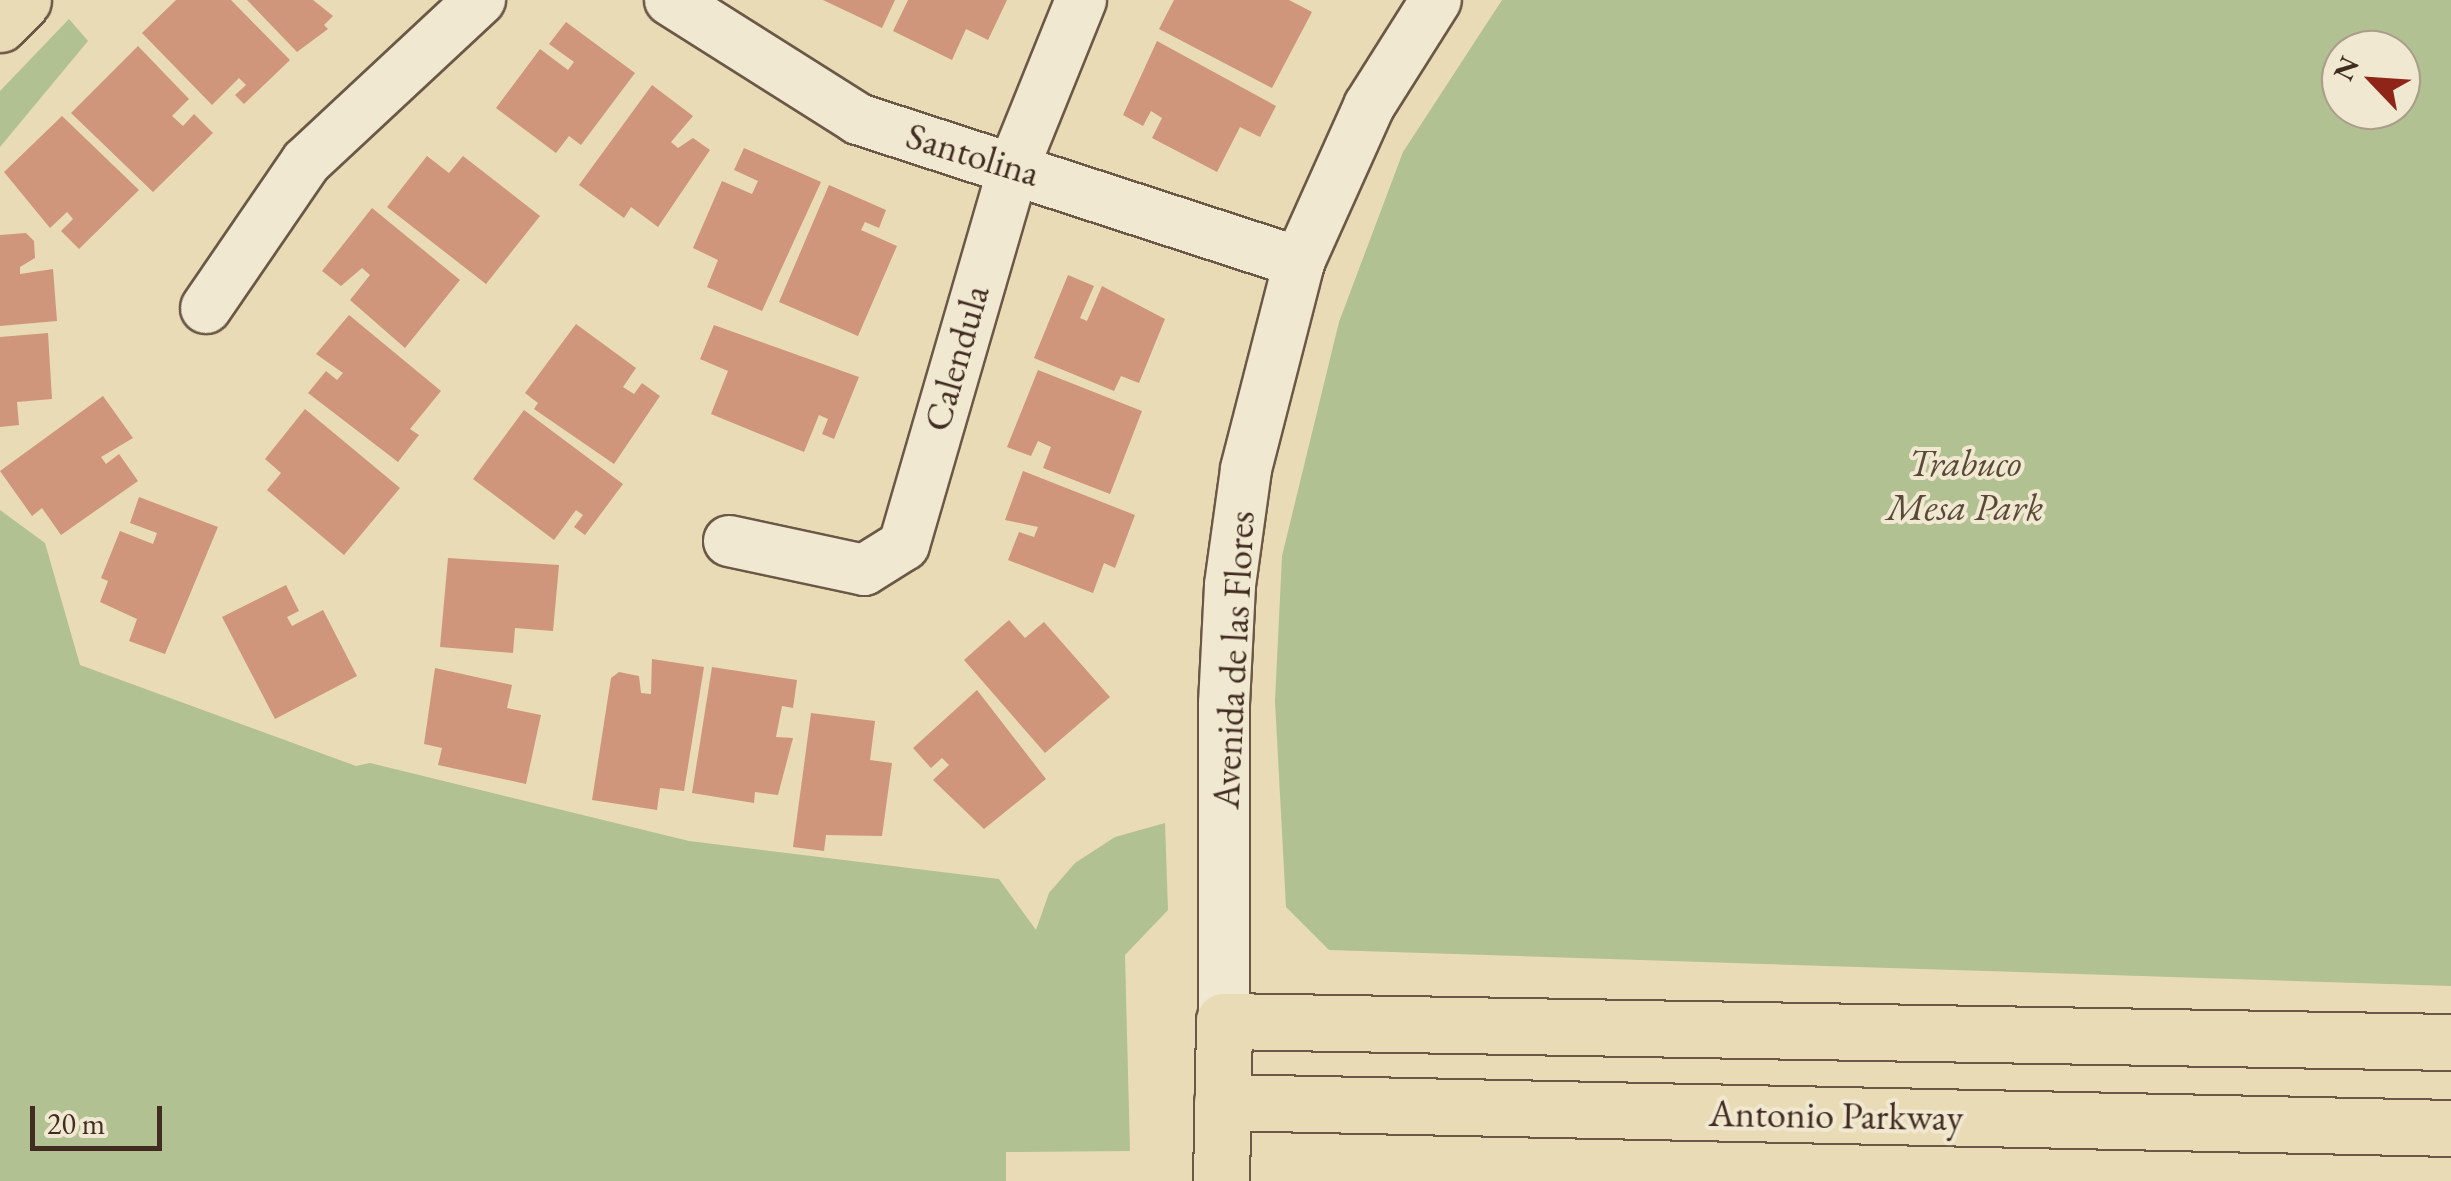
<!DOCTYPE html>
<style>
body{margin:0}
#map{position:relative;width:2451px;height:1181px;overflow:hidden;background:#e8dbb6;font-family:"EB Garamond",serif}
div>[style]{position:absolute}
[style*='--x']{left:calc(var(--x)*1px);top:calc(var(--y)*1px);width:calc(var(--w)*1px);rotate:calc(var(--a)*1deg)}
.green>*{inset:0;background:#b2c191}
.building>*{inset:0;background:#cf967b}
.roads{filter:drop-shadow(2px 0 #6b5846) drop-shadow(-2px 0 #6b5846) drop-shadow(0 2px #6b5846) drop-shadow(0 -2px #6b5846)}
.minor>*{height:50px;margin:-25px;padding:0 25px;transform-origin:25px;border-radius:25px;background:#f0e8d0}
.major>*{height:55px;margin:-27.5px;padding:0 27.5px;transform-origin:27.5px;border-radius:27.5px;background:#e8dbb6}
span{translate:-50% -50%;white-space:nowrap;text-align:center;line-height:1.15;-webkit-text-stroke:8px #f0e8d0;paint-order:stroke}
.street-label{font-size:38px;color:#412c21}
.park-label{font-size:38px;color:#584a37;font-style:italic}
.north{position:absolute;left:2321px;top:30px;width:100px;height:100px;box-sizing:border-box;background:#f0e8d0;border:2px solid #aa9d8a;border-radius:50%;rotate:295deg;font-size:28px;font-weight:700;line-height:40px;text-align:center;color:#412c21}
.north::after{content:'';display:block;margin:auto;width:35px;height:45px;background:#8f2418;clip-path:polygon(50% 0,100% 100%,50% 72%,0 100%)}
.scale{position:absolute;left:30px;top:1106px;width:132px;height:45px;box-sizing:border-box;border:5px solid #412c21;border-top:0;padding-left:12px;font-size:30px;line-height:35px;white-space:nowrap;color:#412c21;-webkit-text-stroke:8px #f0e8d0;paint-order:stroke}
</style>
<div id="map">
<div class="green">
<i style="clip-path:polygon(evenodd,1502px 0,2451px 0,2451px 986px,1329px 950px,1286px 907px,1275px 701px,1282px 556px,1339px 322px,1403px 152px,1502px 0,2341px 50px,2401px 50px,2401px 110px,2341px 110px,2341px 50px)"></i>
<i style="clip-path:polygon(69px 19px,88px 41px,0 147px,0 91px)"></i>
<i style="clip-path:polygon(0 510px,45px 543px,80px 665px,356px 766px,370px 763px,689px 841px,999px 879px,1036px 930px,1049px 893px,1075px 863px,1115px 837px,1165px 823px,1168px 910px,1125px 955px,1130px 1151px,1006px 1152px,1006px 1181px,0 1181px)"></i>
</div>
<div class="building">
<i style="clip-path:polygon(176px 0,231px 0,290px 60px,244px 104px,235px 95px,246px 85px,239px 78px,212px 105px,142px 33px)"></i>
<i style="clip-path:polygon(247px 0,313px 0,333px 16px,324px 25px,328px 29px,297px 52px)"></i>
<i style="clip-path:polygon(823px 0,895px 0,882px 28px)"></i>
<i style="clip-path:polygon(908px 0,1007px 0,988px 40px,966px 29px,952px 60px,893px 31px)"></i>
<i style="clip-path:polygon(1174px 0,1289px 0,1312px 12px,1272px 88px,1159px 29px)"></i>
<i style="clip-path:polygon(566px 22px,635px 73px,581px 145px,569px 136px,556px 153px,496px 108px,540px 49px,568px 70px,574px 62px,549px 44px)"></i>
<i style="clip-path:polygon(1157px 41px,1276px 106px,1260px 137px,1240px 127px,1217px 172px,1152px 138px,1162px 118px,1151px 111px,1143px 126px,1123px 115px)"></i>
<i style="clip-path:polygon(138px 46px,189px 99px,172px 116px,183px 126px,194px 114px,213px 133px,153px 192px,71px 113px)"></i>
<i style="clip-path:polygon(652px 85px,693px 116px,671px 142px,678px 148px,693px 138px,710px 150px,658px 227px,631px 207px,624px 218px,579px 185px)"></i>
<i style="clip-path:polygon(62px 116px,139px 190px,79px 249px,61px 231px,73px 219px,67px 212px,50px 228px,4px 172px)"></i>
<i style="clip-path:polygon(744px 148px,821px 182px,762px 311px,707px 287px,718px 260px,693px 248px,722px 181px,752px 194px,758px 181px,734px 170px)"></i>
<i style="clip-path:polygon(427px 156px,449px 173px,463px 156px,540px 216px,486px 284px,387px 207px)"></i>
<i style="clip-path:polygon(829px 185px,886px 210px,879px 228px,865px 222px,861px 230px,897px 246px,858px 336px,779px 302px)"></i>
<i style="clip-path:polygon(372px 208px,460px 280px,405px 348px,350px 300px,370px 275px,362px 268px,341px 286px,322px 271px)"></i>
<i style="clip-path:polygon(26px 233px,34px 241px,35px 258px,20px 267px,20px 274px,53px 269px,57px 321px,0 326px,0 235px)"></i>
<i style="clip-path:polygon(1068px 275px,1094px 286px,1080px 318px,1087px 321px,1102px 286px,1165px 319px,1139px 383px,1121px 376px,1114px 391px,1034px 358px)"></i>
<i style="clip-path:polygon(349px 315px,441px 391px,410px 429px,419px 435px,398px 462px,308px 393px,326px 371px,337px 380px,343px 373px,316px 354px)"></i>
<i style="clip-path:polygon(576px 324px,636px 368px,623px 387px,634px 394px,642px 383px,660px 396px,614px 464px,534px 409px,538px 403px,525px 393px)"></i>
<i style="clip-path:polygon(714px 325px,859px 377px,834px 439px,822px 434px,828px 419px,819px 415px,804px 452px,711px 414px,728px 371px,700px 359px)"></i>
<i style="clip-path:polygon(48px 333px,52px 399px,17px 402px,19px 425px,0 427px,0 337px)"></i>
<i style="clip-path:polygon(1038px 370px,1142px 411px,1110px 494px,1043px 468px,1051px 447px,1038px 441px,1031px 456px,1007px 447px)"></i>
<i style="clip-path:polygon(103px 396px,133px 438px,101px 457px,106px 464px,119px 454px,138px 481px,61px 535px,42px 508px,32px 516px,0 471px)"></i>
<i style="clip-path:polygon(305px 409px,400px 488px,344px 555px,267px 490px,281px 473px,265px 459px)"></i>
<i style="clip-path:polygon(524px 410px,623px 484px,585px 535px,574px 527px,583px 515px,576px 510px,554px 540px,473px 479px)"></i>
<i style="clip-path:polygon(1023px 471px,1135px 515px,1115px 568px,1104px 563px,1093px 593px,1008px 560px,1019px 532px,1034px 537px,1038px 527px,1005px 520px)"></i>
<i style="clip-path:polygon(139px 497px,218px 527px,165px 654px,129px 641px,137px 619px,100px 602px,108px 581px,101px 578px,120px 531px,153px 544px,157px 533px,130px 523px)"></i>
<i style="clip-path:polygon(448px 558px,559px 565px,553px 631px,515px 628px,513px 653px,440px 647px)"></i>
<i style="clip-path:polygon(286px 585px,299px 611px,287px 617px,292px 626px,323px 610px,357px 676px,275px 719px,222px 617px)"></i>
<i style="clip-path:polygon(1009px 620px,1025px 638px,1044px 622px,1110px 697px,1045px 753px,964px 660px)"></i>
<i style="clip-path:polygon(652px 659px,704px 667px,684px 791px,660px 788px,657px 810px,592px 800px,611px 678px,619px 672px,639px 676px,641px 693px,651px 694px)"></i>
<i style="clip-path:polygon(712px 667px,797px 680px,793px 708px,782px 706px,776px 737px,793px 738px,778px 795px,755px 792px,754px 803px,692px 793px)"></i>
<i style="clip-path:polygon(435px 668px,512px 685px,507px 708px,541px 715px,526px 784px,438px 765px,442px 748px,424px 744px)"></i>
<i style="clip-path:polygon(977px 690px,1046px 779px,984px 829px,933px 780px,949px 765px,942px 758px,931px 768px,913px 748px)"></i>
<i style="clip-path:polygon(811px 713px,875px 721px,870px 760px,892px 763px,882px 836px,826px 835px,824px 851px,793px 847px)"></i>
</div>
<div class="roads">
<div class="minor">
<i style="--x:670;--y:0;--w:222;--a:32.3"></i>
<i style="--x:858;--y:119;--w:464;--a:18"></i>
<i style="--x:206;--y:308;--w:177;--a:-55.6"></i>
<i style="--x:306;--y:162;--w:238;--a:-43"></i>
<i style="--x:729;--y:541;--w:138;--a:12.1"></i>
<i style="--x:864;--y:570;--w:47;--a:-32"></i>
<i style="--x:904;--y:545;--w:395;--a:-73.8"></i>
<i style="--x:1014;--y:166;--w:179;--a:-68"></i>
<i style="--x:1224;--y:1021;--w:317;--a:-90"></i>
<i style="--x:1224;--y:704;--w:119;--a:-87.1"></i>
<i style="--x:1230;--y:585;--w:117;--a:-82.1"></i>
<i style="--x:1246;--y:469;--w:214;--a:-75.6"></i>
<i style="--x:1299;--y:262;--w:171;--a:-65.8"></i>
<i style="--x:1369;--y:106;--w:125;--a:-57.7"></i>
</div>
<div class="major">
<i style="--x:0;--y:24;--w:33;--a:-46"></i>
<i style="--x:1222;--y:1102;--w:1229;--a:1.21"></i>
<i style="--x:1221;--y:1181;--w:160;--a:-88.9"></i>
<i style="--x:1224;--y:1021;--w:1227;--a:0.98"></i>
</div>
</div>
<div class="street-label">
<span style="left:973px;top:154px;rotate:17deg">Santolina</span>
<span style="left:956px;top:358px;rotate:-74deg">Calendula</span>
<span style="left:1233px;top:660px;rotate:-87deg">Avenida de las Flores</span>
<span style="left:1836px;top:1115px;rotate:1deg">Antonio Parkway</span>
</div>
<div class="park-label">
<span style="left:1965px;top:485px">Trabuco<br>Mesa Park</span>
</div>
<div class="north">N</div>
<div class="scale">20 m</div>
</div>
